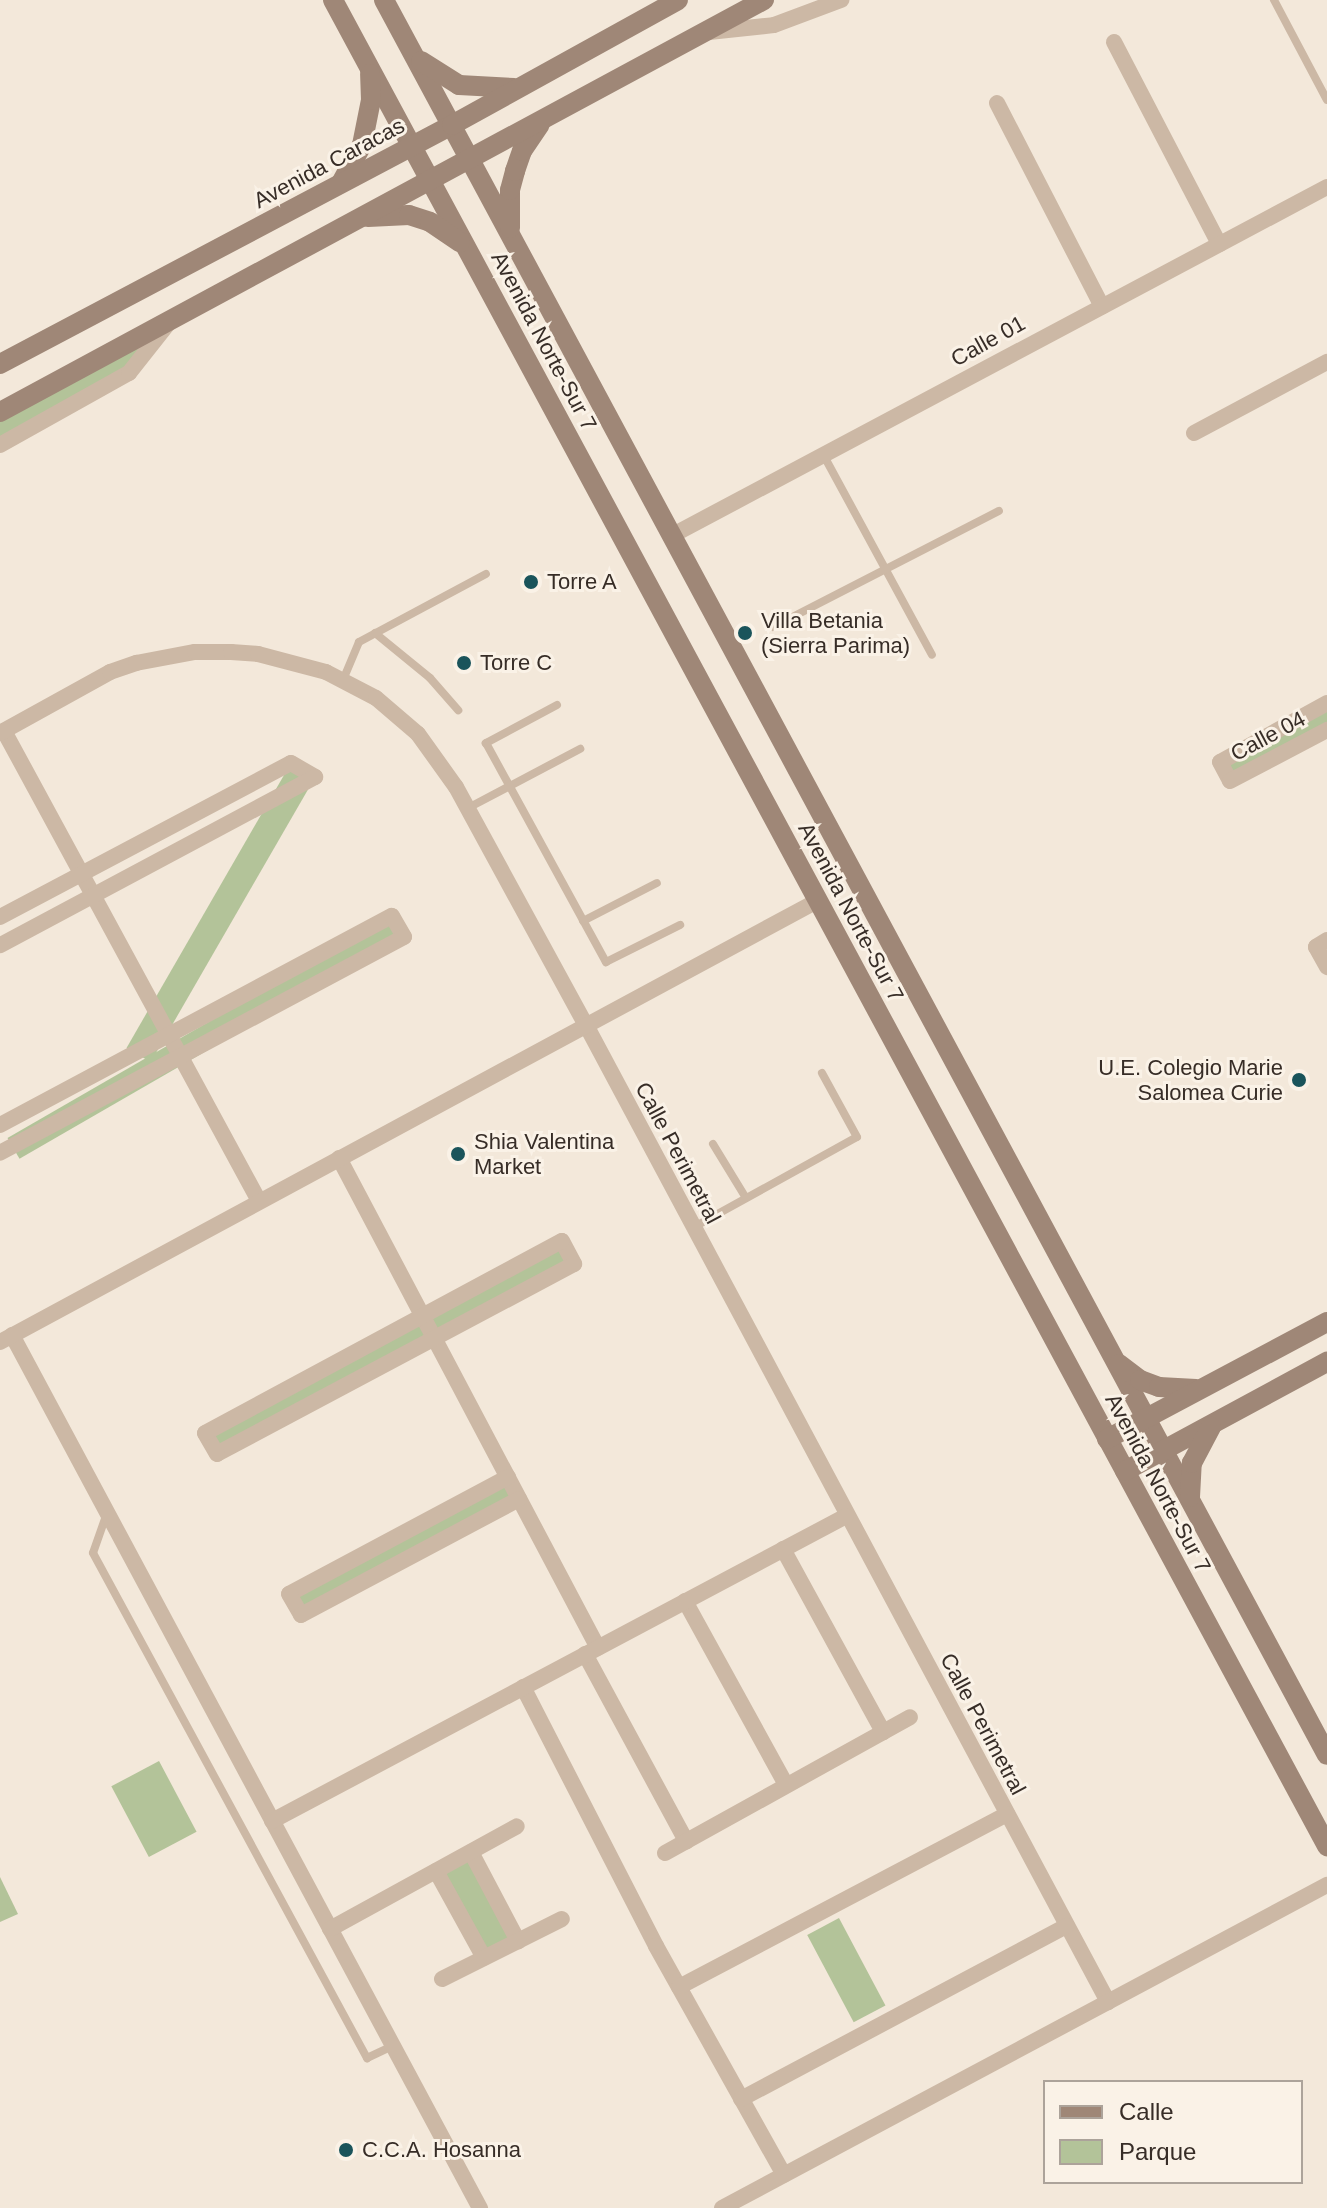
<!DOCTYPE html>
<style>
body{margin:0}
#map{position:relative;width:1327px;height:2208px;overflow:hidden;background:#f3e8da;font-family:Helvetica,sans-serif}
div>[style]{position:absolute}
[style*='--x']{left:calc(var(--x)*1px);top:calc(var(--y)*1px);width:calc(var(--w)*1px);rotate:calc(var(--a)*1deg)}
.green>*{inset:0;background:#b3c399;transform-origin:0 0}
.lane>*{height:8px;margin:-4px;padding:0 4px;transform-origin:4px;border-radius:4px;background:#ccb8a5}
.street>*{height:16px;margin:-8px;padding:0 8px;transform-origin:8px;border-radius:8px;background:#ccb8a5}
.secondary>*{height:20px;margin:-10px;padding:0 10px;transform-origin:10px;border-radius:10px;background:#9f8777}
.dots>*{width:22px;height:22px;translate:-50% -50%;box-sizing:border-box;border:4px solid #faf2e7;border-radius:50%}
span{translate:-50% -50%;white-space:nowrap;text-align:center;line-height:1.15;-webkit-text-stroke:6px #faf2e7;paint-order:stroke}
.street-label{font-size:22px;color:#372d27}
.poi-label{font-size:22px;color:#372d27}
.left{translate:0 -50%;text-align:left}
.right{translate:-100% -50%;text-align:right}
.legend{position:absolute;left:1043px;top:2080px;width:260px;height:104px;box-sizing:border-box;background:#faf2e7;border:2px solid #aca39a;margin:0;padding:10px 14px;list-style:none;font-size:24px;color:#372d27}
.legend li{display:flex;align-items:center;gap:16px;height:40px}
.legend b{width:40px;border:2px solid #aca39a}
</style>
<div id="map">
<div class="green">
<i style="clip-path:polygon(171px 319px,142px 360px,0 445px,0 412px)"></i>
<i style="clip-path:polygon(1327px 703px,1327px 730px,1230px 781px,1220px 762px)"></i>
<i style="left:291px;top:763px;width:28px;height:329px;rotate:30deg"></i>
<i style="left:392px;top:916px;width:24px;height:444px;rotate:60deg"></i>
<i style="left:562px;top:1241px;width:26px;height:405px;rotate:62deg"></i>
<i style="left:508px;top:1477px;width:25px;height:248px;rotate:63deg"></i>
<i style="left:159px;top:1761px;width:80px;height:54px;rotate:62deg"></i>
<i style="left:471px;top:1852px;width:101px;height:40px;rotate:62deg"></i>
<i style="clip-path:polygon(0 1877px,18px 1914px,0 1922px)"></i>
<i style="left:839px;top:1918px;width:99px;height:36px;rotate:62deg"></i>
</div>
<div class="lane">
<i style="--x:1274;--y:0;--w:113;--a:62.1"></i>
<i style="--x:824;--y:456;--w:226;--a:61.5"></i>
<i style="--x:773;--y:627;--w:254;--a:-27.2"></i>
<i style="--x:375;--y:633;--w:71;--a:39.3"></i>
<i style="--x:430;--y:678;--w:43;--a:48.8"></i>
<i style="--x:343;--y:680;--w:41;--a:-67.2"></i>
<i style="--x:359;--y:642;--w:144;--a:-28.2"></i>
<i style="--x:557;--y:705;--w:81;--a:151.8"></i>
<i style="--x:486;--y:743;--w:250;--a:61.3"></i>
<i style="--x:606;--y:962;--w:83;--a:-26.6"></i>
<i style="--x:468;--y:808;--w:127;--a:-27.8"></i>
<i style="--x:583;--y:921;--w:83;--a:-27.2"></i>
<i style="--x:713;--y:1144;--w:63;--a:58.6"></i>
<i style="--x:694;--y:1227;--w:186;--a:-28.9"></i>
<i style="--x:857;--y:1137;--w:73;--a:-118.7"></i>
<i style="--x:107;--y:1513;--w:42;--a:109.3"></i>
<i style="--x:93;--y:1553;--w:575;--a:61.52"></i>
<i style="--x:367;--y:2058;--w:29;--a:-25"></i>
</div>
<div class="street">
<i style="--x:709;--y:32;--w:65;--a:-6.1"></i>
<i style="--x:774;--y:25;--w:72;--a:-20.5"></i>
<i style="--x:1114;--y:42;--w:228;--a:62.5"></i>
<i style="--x:997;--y:103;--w:229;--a:62.7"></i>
<i style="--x:1194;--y:433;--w:151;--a:-28.1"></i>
<i style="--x:0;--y:445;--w:148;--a:-29.2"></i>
<i style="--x:129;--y:373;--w:66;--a:-51.7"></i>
<i style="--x:671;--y:536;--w:743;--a:-28.01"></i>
<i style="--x:1327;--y:703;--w:122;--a:151.1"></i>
<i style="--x:1220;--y:762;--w:21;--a:62"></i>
<i style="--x:1230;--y:781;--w:110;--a:-27.7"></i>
<i style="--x:4;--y:731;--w:535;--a:61.52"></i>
<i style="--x:0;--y:733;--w:126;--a:-29"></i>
<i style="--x:110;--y:672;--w:28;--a:-19"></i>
<i style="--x:136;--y:663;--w:60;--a:-10.6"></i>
<i style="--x:195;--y:652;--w:36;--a:0"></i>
<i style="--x:231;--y:652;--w:27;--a:4"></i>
<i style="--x:258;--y:654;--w:70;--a:14.8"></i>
<i style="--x:326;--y:672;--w:56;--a:27.5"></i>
<i style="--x:376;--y:698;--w:55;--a:40.6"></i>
<i style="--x:418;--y:734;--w:65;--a:54.4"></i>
<i style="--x:456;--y:787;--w:271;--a:61.4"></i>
<i style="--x:586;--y:1025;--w:1108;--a:61.88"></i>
<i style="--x:0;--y:917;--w:329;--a:-27.9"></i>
<i style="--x:291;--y:763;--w:28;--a:30"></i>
<i style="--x:315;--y:777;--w:357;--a:151.9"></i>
<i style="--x:1327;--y:940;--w:13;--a:148"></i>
<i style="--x:1316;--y:947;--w:23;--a:61"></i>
<i style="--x:0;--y:1125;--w:444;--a:-28.1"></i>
<i style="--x:392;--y:916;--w:24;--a:60"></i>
<i style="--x:404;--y:937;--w:458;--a:151.9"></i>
<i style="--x:339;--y:1158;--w:554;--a:62.14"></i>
<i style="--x:562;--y:1241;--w:26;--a:62"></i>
<i style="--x:574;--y:1264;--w:404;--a:152"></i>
<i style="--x:217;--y:1454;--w:24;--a:-120"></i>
<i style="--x:205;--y:1433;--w:405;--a:-28.3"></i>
<i style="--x:12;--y:1335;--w:991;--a:61.81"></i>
<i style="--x:0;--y:1342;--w:928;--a:-28.36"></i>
<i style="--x:508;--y:1477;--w:248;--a:151.9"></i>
<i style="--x:289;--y:1594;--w:24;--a:60"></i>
<i style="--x:301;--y:1615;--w:247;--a:-28"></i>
<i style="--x:783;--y:1549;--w:209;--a:61.3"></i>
<i style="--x:685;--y:1601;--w:210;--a:61.2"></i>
<i style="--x:585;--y:1654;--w:213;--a:61.6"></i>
<i style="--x:523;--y:1687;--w:291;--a:62.8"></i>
<i style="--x:656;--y:1946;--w:262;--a:60.8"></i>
<i style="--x:272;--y:1821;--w:650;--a:-27.98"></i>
<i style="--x:471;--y:1852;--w:101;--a:62.2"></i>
<i style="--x:665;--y:1853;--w:280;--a:-29"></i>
<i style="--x:436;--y:1871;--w:99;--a:61.1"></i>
<i style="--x:330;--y:1929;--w:213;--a:-28.8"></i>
<i style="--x:442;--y:1979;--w:134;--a:-26.6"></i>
<i style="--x:679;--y:1987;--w:371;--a:-27.8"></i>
<i style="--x:741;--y:2099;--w:369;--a:-28"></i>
<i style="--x:722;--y:2208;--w:686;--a:-28.1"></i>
</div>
<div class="secondary">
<i style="--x:333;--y:0;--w:2097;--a:61.7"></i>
<i style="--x:384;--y:0;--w:1992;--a:61.75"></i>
<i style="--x:421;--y:61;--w:45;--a:32.3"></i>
<i style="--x:459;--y:85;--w:55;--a:3.1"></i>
<i style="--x:341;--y:183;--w:43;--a:-61.1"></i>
<i style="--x:362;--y:145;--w:46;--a:-78.7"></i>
<i style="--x:371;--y:100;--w:26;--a:-92"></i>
<i style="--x:368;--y:217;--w:41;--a:-2.8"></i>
<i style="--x:409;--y:215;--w:22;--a:18"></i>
<i style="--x:430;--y:222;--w:36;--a:34"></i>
<i style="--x:510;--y:228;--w:38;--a:-90"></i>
<i style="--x:510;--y:190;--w:20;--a:-75"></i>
<i style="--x:515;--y:171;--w:21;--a:-71"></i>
<i style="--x:522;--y:151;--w:32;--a:-56"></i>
<i style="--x:0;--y:364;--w:511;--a:-27.87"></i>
<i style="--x:452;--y:125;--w:258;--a:-28.9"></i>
<i style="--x:0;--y:412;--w:868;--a:-28.34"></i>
<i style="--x:1119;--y:1364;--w:26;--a:37"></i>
<i style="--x:1140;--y:1380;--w:20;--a:20"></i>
<i style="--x:1159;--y:1387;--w:37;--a:3"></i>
<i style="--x:1107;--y:1439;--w:249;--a:-28"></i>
<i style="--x:1125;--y:1471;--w:230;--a:-28.4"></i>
<i style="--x:1190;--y:1497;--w:34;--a:-87"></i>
<i style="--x:1192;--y:1463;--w:41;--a:-62.2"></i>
</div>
<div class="dots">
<i style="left:531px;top:582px;background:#1a545b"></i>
<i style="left:745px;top:633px;background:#1a545b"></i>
<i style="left:464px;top:663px;background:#1a545b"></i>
<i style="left:1299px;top:1080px;background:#1a545b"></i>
<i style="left:458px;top:1154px;background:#1a545b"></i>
<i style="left:346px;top:2150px;background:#1a545b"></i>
</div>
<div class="street-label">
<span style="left:329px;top:163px;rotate:-28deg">Avenida Caracas</span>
<span style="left:544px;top:341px;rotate:62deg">Avenida Norte-Sur 7</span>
<span style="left:988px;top:341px;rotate:-29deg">Calle 01</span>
<span style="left:1268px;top:736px;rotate:-28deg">Calle 04</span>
<span style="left:851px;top:912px;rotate:62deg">Avenida Norte-Sur 7</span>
<span style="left:678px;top:1153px;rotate:62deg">Calle Perimetral</span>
<span style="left:1158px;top:1483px;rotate:62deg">Avenida Norte-Sur 7</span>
<span style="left:983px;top:1724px;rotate:62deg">Calle Perimetral</span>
</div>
<div class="poi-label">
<span class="left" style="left:547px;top:582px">Torre A</span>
<span class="left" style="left:761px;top:633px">Villa Betania<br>(Sierra Parima)</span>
<span class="left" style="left:480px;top:663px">Torre C</span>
<span class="right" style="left:1283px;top:1080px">U.E. Colegio Marie<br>Salomea Curie</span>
<span class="left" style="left:474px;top:1154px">Shia Valentina<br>Market</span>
<span class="left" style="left:362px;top:2150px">C.C.A. Hosanna</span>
</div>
<ul class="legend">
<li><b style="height:10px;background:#9f8777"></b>Calle</li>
<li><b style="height:22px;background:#b3c399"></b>Parque</li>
</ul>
</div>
